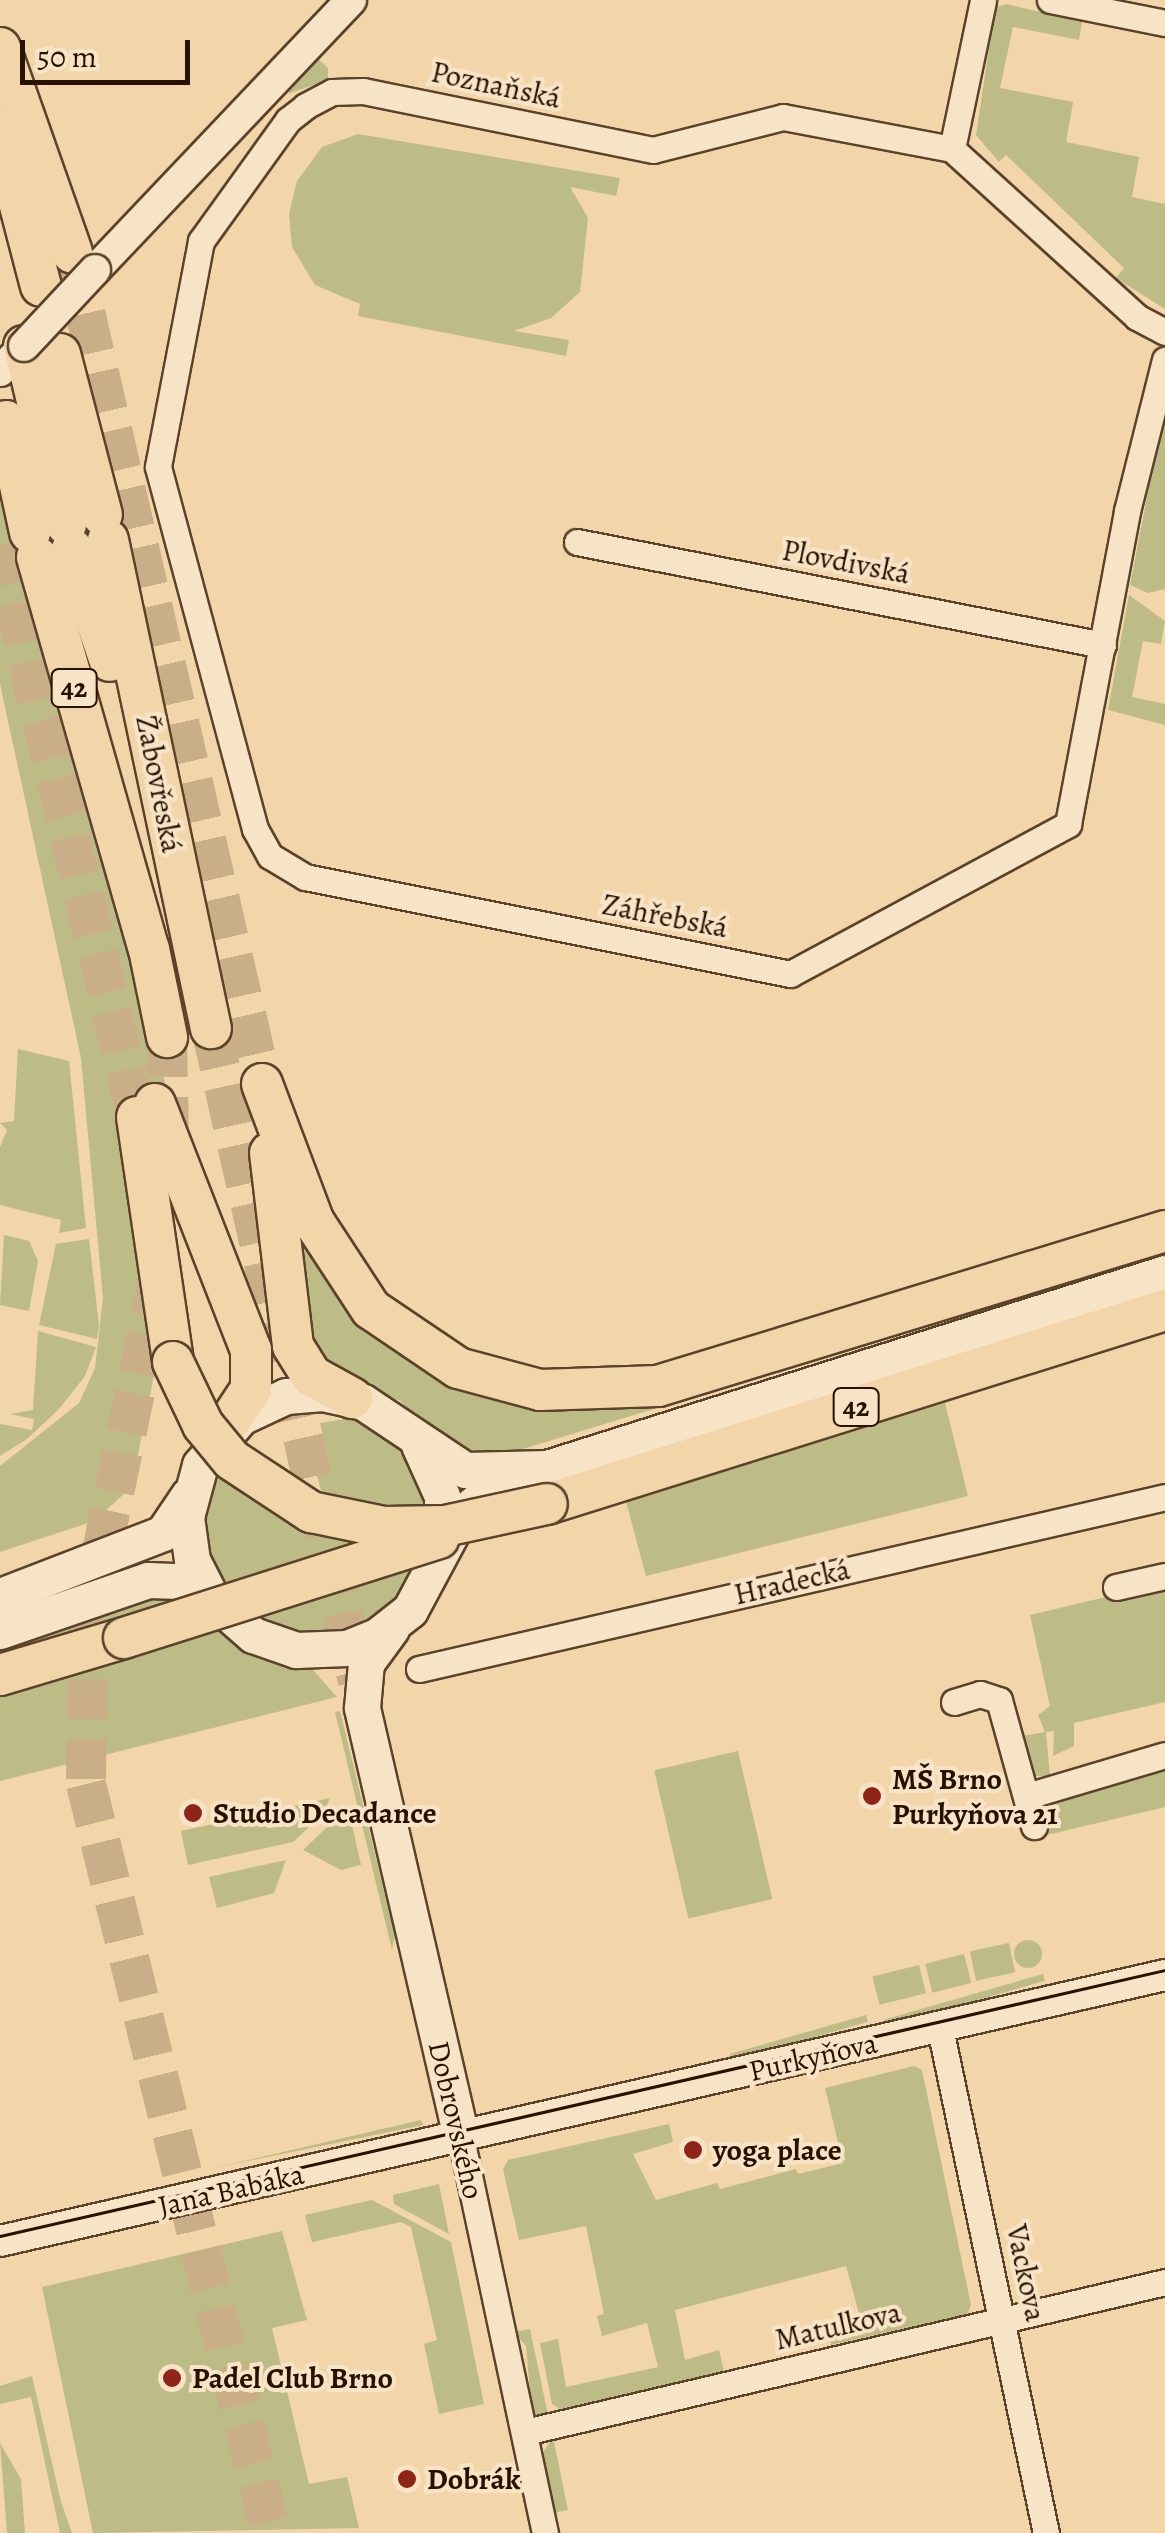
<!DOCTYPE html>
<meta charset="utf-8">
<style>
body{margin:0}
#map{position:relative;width:1165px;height:2533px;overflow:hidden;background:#f2d5a9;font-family:Alegreya,serif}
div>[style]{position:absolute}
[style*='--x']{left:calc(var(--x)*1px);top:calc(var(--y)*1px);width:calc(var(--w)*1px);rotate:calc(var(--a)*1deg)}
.green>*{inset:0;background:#bdbc86;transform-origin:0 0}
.round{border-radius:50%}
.trunk-tunnel>*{height:40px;margin-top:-20px;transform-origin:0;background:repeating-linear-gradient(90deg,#caae87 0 40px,transparent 0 60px)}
.roads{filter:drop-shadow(2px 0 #5b422a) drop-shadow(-2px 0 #5b422a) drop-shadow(0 2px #5b422a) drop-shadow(0 -2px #5b422a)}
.minor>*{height:25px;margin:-12.5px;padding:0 12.5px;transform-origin:12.5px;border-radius:12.5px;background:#f7e4c7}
.tertiary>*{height:30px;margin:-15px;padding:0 15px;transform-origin:15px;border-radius:15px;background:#f7e4c7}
.secondary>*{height:35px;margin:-17.5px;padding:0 17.5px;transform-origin:17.5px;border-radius:17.5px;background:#f7e4c7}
.trunk>*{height:40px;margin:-20px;padding:0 20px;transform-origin:20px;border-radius:20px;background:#f2d5a9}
.tram>*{height:2.5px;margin:-1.25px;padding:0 1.25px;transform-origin:1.25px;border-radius:1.25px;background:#291100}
.bridges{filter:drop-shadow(2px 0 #5b422a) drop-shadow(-2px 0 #5b422a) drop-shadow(0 2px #5b422a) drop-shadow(0 -2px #5b422a)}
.tertiary-bridge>*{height:30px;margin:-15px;padding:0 15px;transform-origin:15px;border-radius:15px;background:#f7e4c7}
.trunk-bridge>*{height:40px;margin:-20px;padding:0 20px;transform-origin:20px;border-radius:20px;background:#f2d5a9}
.dots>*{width:28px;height:28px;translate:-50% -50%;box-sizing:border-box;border:5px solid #f7e4c7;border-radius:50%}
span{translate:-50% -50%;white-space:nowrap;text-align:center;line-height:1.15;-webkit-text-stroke:8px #f7e4c7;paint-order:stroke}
.shield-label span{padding:2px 8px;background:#f7e4c7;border:2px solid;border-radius:8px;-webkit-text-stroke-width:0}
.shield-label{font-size:28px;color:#291100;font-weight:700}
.street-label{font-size:30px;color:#291100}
.poi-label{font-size:30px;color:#291100;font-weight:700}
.left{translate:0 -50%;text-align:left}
.scale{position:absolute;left:20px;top:40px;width:170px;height:45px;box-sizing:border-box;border:5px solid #291100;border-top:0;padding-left:12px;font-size:30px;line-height:35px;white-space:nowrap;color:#291100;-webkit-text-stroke:8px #f7e4c7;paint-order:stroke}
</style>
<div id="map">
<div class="green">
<i style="clip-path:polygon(1006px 4px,1082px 22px,1079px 40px,1013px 27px,1000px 88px,1073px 102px,1066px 142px,1139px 157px,1132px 197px,1165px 204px,1165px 309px,1116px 278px,1124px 268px,1006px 155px,999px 162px,976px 135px,995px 8px)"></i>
<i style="clip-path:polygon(313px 54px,328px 68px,328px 80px,290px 93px,283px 88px)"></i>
<i style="clip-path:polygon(358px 134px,620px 178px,616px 196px,570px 187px,588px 218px,580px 292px,551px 318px,514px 331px,569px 340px,566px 356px,358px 316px,360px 304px,315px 285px,292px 247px,289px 214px,297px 181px,322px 147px)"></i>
<i style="clip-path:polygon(1165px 405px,1165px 589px,1148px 593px,1130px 585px)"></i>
<i style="clip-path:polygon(0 471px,168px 1094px,154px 1375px,135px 1469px,126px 1492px,94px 1521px,0 1552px,0 1466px,79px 1403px,95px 1368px,103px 1298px,81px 1058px,0 684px)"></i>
<i style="clip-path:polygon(1129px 595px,1165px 621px,1161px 644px,1143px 641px,1132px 697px,1165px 704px,1165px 725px,1108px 710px)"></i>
<i style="clip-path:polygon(18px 1049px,69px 1061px,86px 1228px,59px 1233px,61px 1220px,0 1205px,0 1147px,7px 1130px,0 1123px,14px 1121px)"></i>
<i style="clip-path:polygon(294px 1232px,341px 1299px,513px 1400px,1033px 1293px,503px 1455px,473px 1455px,437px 1437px,400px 1401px,335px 1374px,311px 1356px)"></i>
<i style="clip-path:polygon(4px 1235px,29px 1241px,38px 1261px,29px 1311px,0 1305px)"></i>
<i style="clip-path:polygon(89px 1239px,99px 1326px,97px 1339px,39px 1325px,56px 1244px)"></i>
<i style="clip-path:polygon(38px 1331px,96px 1347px,85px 1376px,59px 1409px,27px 1439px,0 1456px,0 1424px,32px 1430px,34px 1419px,10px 1414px,33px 1410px)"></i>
<i style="clip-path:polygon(945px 1403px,968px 1496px,646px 1576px,626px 1502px)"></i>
<i style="clip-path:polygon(357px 1417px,408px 1455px,429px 1512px,325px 1504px,313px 1462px,328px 1458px,320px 1423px)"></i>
<i style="clip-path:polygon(221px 1462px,276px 1503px,280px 1520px,299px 1517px,346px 1540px,419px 1558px,404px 1592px,372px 1618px,334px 1632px,291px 1630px,257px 1616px,227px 1589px,208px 1551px,206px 1504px)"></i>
<i style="clip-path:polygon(1165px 1583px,1165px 1702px,1074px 1723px,1074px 1746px,1053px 1756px,1054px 1731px,1046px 1732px,1050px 1776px,1032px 1776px,1015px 1715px,1023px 1736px,1045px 1732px,1038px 1715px,1050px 1706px,1030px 1615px)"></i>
<i style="clip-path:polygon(141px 1597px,186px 1602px,0 1657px,0 1645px)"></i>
<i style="clip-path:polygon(214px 1623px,313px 1670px,337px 1697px,0 1781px,0 1686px)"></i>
<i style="clip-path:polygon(340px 1711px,395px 1936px,392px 1950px,335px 1712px)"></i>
<i style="left:738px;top:1751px;width:152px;height:86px;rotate:77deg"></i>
<i style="clip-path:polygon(1165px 1761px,1165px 1807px,1047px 1835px,1043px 1800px)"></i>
<i style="clip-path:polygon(330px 1798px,323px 1814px,293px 1842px,188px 1865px,181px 1831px)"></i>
<i style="clip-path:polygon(348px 1807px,361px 1865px,341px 1870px,303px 1850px)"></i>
<i style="clip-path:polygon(286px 1860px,274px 1893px,217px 1908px,209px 1877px)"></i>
<i class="round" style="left:1014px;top:1940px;width:28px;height:28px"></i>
<i style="left:1009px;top:1943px;width:30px;height:40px;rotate:78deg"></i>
<i style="left:964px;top:1954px;width:30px;height:40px;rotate:76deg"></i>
<i style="left:919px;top:1965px;width:29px;height:48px;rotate:76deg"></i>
<i style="left:1043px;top:1974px;width:7px;height:165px;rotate:74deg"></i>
<i style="left:866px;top:2015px;width:7px;height:141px;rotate:74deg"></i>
<i style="clip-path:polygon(914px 2066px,922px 2070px,971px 2305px,967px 2314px,831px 2345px,827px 2326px,860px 2317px,846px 2266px,675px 2310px,685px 2360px,719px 2350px,724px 2371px,560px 2409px,552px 2404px,540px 2343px,558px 2339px,566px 2387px,658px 2367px,647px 2323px,602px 2336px,597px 2316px,604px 2314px,586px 2226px,519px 2240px,503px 2169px,508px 2160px,669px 2124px,673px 2142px,633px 2154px,656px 2200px,717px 2183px,720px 2189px,796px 2169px,798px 2174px,843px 2163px,825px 2088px)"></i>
<i style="clip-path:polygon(421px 2120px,423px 2125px,214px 2168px)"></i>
<i style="clip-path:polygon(439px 2184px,449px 2234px,394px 2204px,393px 2195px)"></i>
<i style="clip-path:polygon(372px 2200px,451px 2242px,484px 2404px,439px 2414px,424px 2344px,437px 2340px,411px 2227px,401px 2222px,312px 2242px,305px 2215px)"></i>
<i style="clip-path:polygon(282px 2231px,307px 2320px,272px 2328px,309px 2484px,347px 2477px,359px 2528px,93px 2533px,42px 2287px)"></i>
<i style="clip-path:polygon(530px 2329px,550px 2424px,532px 2412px,526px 2346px,514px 2332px)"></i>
<i style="clip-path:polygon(32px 2376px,61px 2502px,72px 2533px,60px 2533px,31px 2397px,0 2404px,0 2386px)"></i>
<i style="clip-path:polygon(553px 2437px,568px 2510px,554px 2513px,542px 2454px)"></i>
<i style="clip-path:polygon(0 2443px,21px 2479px,25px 2533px,7px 2533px)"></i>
</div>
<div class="trunk-tunnel">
<i style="--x:72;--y:255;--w:850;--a:77.09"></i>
<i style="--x:0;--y:545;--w:588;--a:76.53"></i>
<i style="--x:211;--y:1028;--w:670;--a:77.33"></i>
<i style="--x:167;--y:1037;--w:106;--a:88.9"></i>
<i style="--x:159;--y:1276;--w:350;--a:101.7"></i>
<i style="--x:88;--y:1619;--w:165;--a:90.7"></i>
<i style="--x:86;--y:1784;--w:772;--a:76.13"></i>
</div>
<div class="roads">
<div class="minor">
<i style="--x:1050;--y:0;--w:117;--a:11.3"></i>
<i style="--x:952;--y:149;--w:152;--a:-78.2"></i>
<i style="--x:1165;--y:332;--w:32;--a:-152"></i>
<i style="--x:1137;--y:317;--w:250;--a:-137.8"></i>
<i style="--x:952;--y:149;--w:172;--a:-169.3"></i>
<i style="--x:783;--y:117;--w:134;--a:165.8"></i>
<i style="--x:653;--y:150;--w:296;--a:-168.5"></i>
<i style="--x:363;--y:91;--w:31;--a:178"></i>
<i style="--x:332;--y:92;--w:30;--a:152"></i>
<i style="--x:306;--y:106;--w:23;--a:142"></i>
<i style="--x:288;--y:120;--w:149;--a:125.7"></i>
<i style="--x:201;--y:241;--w:230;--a:100.8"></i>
<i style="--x:158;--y:467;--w:375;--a:75"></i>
<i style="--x:255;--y:829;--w:31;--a:61"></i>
<i style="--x:270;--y:856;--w:41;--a:31"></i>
<i style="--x:305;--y:877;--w:495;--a:11.3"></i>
<i style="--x:790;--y:974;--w:316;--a:-28.3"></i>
<i style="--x:1068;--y:824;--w:319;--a:-79.3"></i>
<i style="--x:1127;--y:511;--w:156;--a:-75.9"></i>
<i style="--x:577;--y:542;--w:536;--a:11.08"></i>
<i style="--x:1116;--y:1587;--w:50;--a:-12.7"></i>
<i style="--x:419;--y:1669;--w:766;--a:-12.98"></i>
<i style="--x:954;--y:1702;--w:27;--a:-17"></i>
<i style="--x:980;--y:1694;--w:20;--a:18"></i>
<i style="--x:999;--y:1700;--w:131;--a:74.5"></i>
<i style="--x:1027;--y:1796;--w:144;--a:-16.5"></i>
<i style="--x:940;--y:2028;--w:516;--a:78.15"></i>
<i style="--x:461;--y:2138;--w:404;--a:78"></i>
<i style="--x:525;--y:2432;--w:657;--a:-13.19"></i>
</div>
<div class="tertiary">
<i style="--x:95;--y:270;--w:372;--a:-46.5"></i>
<i style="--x:0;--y:371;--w:35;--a:-46"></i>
<i style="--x:0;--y:2241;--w:1195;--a:-12.86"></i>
</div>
<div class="secondary">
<i style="--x:419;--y:1445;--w:56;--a:65.7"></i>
<i style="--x:442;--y:1496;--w:51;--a:90"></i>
<i style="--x:547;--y:1468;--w:82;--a:178.6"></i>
<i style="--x:465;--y:1470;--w:123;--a:-146.3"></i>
<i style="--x:363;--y:1402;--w:42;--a:-167.6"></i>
<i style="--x:322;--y:1393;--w:36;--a:175"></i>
<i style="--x:286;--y:1396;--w:50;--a:155"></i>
<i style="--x:241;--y:1417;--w:63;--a:130.5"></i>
<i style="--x:200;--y:1465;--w:54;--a:105.1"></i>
<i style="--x:186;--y:1517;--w:43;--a:82.1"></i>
<i style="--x:192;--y:1560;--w:44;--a:62.9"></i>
<i style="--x:212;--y:1599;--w:55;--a:41.3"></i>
<i style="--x:253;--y:1635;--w:46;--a:19.2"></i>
<i style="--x:296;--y:1650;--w:51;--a:-2.2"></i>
<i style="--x:347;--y:1648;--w:32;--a:-22"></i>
<i style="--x:377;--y:1636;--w:42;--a:-38.2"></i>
<i style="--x:410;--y:1610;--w:108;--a:-61.8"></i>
<i style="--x:461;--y:1515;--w:28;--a:-41"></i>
<i style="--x:482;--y:1497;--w:71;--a:-24"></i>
<i style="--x:547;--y:1468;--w:648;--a:-17.51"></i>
<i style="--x:0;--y:1596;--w:175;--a:-21.1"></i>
<i style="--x:163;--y:1533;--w:45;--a:-56"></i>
<i style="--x:391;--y:1629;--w:42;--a:126.3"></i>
<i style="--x:366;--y:1663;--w:45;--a:95.1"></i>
<i style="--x:362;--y:1708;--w:441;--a:77"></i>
<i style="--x:0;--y:1631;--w:157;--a:-19"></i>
<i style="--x:148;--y:1580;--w:32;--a:2"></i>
<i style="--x:180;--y:1581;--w:37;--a:29"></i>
</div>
<div class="trunk">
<i style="--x:0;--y:48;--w:217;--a:70.6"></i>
<i style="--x:0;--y:129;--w:162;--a:75.4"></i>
<i style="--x:24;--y:346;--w:183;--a:76.7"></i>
<i style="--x:60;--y:354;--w:166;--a:75.4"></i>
<i style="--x:6;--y:421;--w:114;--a:77.8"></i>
<i style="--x:108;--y:540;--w:499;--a:78.1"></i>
<i style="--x:72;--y:549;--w:118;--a:71.3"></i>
<i style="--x:37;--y:557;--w:408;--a:74.1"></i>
<i style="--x:149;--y:949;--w:90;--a:78.4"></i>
<i style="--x:262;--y:1084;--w:147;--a:69.4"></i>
<i style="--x:314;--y:1222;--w:104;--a:56.8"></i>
<i style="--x:371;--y:1309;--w:105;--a:34.1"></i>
<i style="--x:458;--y:1368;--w:85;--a:15"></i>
<i style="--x:540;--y:1390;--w:118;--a:-1.9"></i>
<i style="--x:658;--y:1386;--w:530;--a:-17"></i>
<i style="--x:155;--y:1104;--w:264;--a:68.7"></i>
<i style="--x:251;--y:1350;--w:39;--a:90"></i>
<i style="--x:251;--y:1389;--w:49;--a:123.4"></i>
<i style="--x:137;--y:1117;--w:248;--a:81.6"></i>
<i style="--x:270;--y:1153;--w:194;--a:83.2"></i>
<i style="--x:293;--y:1346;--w:36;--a:58"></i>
<i style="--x:312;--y:1376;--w:46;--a:28.8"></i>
<i style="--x:547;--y:1504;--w:648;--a:-17.43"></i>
<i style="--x:0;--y:1675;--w:129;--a:-16.6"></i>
</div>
</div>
<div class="tram">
<i style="--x:0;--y:2236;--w:1195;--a:-12.86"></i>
</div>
<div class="bridges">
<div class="tertiary-bridge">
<i style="--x:24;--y:346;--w:104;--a:-46.9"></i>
</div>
<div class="trunk-bridge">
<i style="--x:173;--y:1362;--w:70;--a:64.5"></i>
<i style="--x:203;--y:1425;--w:45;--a:50.4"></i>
<i style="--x:232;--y:1460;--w:95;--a:33.4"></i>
<i style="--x:311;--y:1512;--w:75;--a:11.6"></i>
<i style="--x:384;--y:1527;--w:61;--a:-0.9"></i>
<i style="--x:445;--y:1526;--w:104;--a:-12.2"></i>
<i style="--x:124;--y:1638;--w:330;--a:-17.6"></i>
</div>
</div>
<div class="dots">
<i style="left:872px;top:1796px;background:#8f2418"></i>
<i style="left:193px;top:1813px;background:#8f2418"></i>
<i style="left:693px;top:2150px;background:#8f2418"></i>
<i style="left:172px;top:2378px;background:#8f2418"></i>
<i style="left:407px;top:2479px;background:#8f2418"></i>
</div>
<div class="shield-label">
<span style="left:74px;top:688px">42</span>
<span style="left:856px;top:1407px">42</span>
</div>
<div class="street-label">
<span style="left:496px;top:85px;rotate:12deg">Poznaňská</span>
<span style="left:846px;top:562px;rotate:11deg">Plovdivská</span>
<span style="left:159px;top:784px;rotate:79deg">Žabovřeská</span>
<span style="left:665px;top:916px;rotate:11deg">Záhřebská</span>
<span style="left:792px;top:1582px;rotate:-13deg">Hradecká</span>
<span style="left:813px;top:2057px;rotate:-13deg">Purkyňova</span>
<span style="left:456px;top:2120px;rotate:77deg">Dobrovského</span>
<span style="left:231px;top:2190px;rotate:-13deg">Jana Babáka</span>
<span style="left:1026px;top:2273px;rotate:78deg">Vackova</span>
<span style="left:838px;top:2326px;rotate:-13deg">Matulkova</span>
</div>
<div class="poi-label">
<span class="left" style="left:892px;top:1796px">MŠ Brno<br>Purkyňova 21</span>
<span class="left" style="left:213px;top:1813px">Studio Decadance</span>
<span class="left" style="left:713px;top:2150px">yoga place</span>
<span class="left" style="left:192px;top:2378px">Padel Club Brno</span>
<span class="left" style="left:427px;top:2479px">Dobrák</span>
</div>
<div class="scale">50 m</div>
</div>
